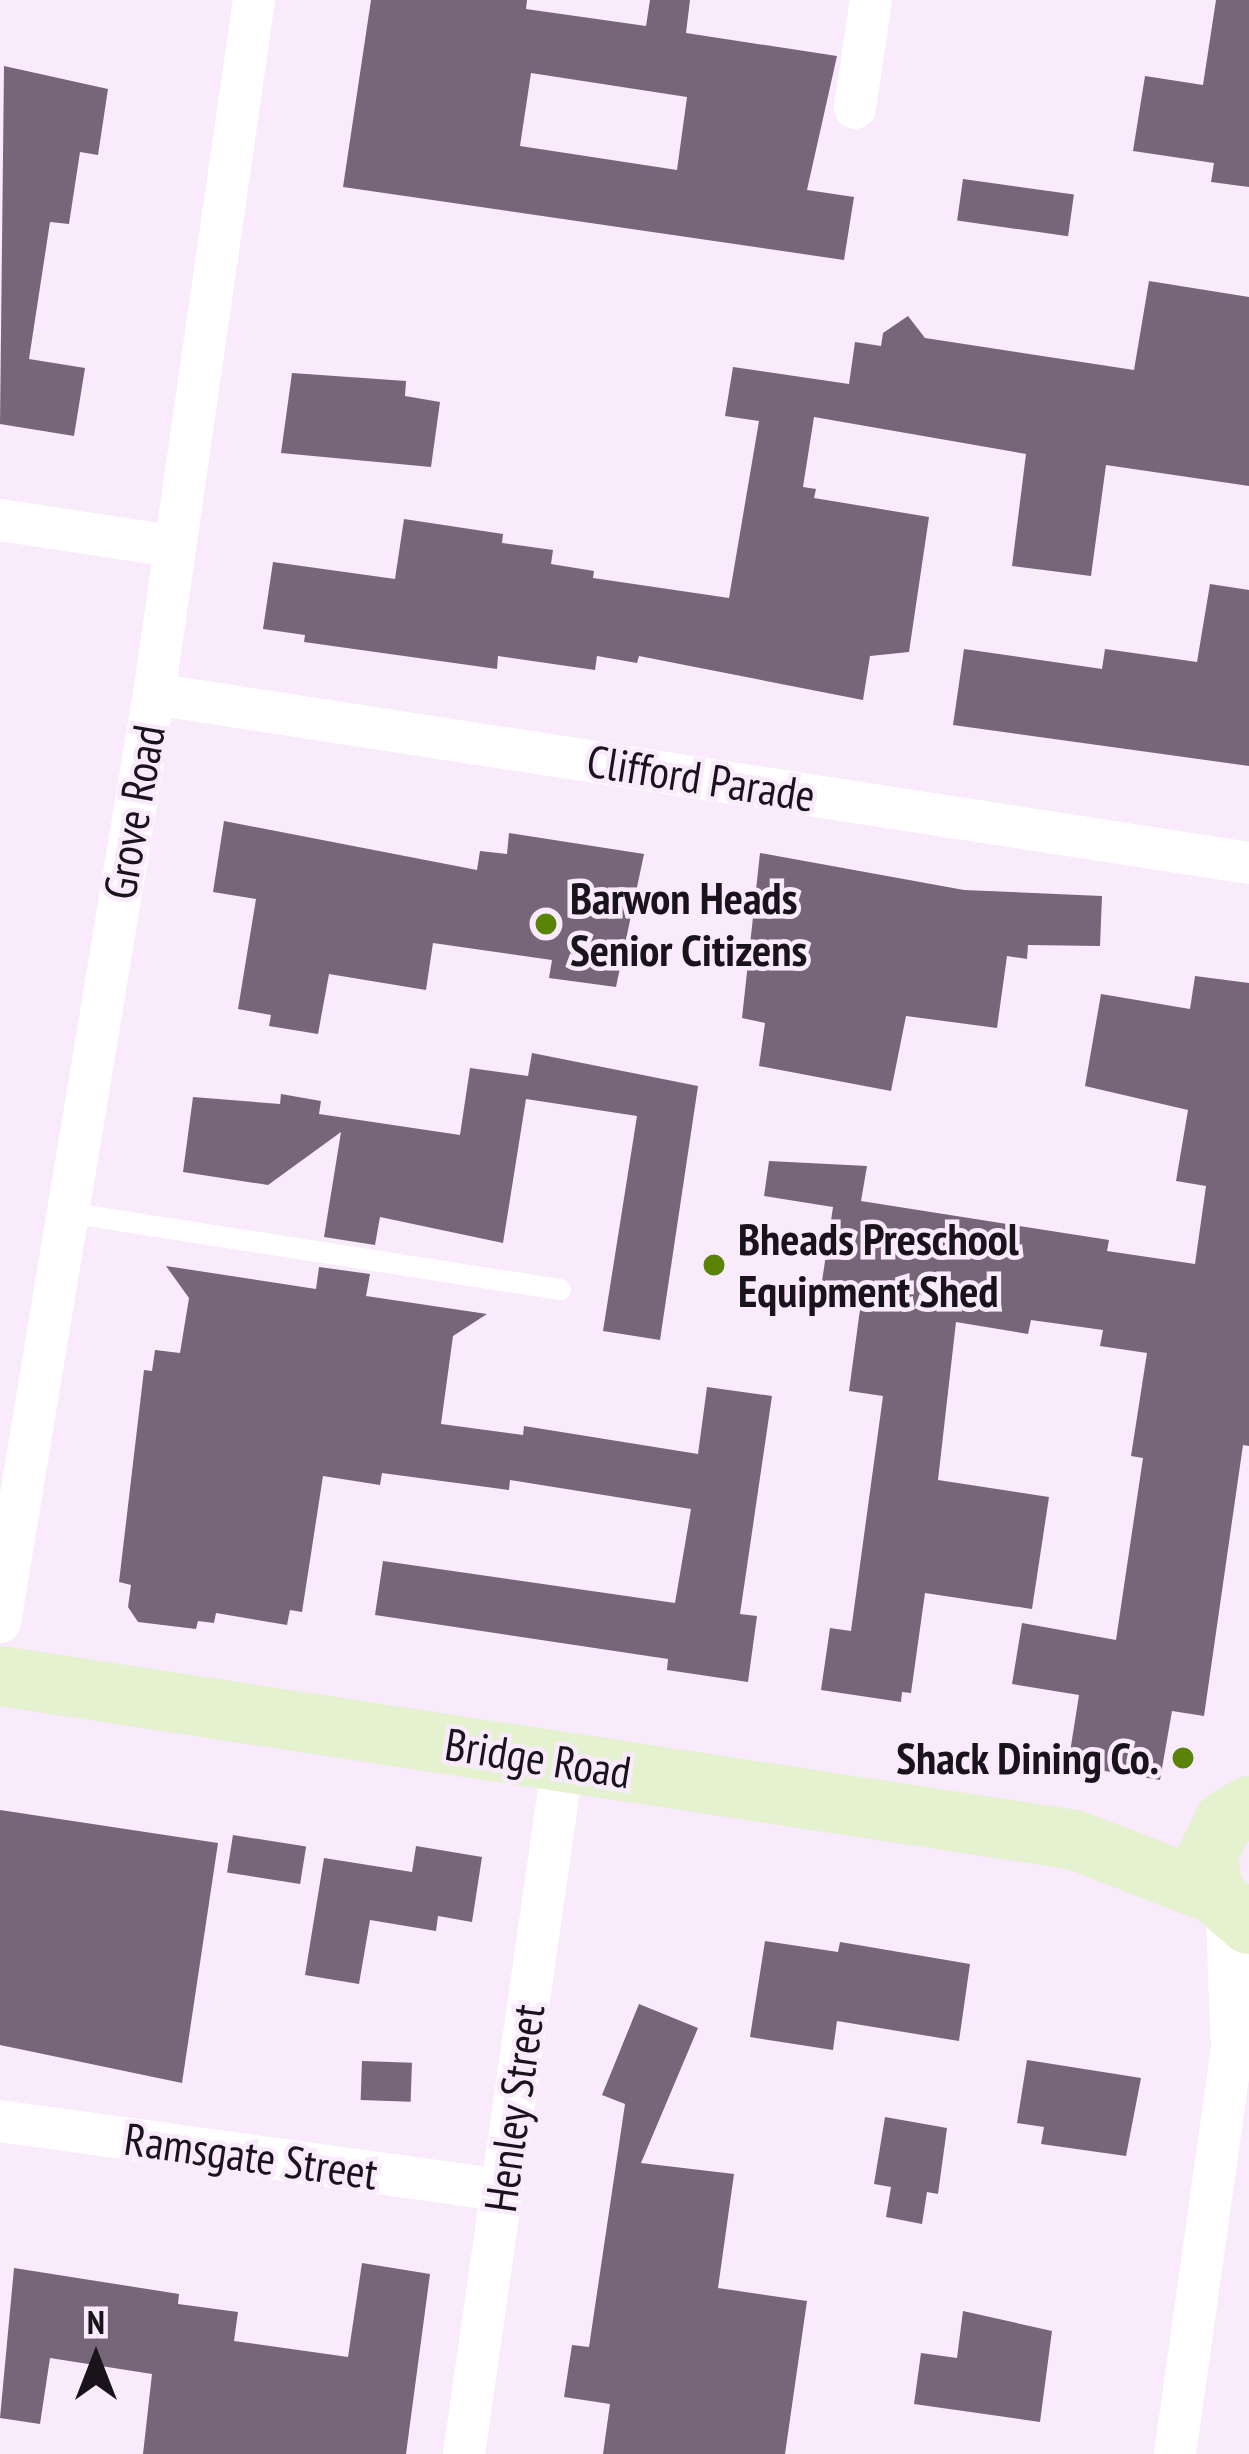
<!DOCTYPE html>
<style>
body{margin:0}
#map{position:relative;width:1249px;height:2454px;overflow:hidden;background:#f9eafc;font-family:"PT Sans Narrow",sans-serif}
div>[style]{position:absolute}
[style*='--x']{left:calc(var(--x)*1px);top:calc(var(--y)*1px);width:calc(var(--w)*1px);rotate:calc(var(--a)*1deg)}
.building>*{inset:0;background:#77667a;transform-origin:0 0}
.lane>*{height:21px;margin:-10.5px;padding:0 10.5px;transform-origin:10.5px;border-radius:10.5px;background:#fff}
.street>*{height:42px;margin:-21px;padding:0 21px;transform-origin:21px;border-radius:21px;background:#fff}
.secondary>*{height:60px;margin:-30px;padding:0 30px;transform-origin:30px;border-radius:30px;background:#e4f2d0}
.dots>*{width:33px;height:33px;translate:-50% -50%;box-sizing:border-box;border:6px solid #f9eafc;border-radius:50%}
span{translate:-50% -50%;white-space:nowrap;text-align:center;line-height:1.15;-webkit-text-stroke:9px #f9eafc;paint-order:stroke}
.street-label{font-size:45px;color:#19131b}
.poi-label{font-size:45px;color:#19131b;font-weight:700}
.left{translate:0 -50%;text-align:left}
.right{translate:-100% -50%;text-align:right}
.north{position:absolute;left:36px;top:2298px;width:120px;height:120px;-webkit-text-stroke:9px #f9eafc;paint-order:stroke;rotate:0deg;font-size:33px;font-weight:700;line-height:48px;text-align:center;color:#19131b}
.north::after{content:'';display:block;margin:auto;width:42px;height:54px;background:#19131b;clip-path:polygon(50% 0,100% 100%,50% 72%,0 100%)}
</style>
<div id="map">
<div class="building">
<i style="clip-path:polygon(evenodd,371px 0,527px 0,526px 9px,646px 26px,650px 0,690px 0,686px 33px,837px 56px,807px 190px,854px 197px,844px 260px,343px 187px,371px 0,531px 73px,687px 97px,677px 170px,520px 146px,531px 73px)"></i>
<i style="clip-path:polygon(1216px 0,1249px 0,1249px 187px,1211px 182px,1214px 163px,1133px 151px,1145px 76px,1203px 85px)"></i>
<i style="clip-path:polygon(4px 66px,108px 89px,98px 155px,80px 152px,69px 224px,50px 222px,29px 359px,85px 368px,74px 436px,0 424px)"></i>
<i style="left:963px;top:179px;width:112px;height:42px;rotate:8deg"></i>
<i style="clip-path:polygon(1149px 281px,1249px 297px,1249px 486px,1106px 465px,1091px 576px,1012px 566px,1026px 454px,814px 417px,803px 487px,816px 489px,814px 498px,929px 517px,909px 652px,870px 656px,863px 700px,639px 656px,637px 663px,597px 656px,595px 670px,498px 656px,497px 669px,304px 642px,305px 635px,263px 629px,273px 562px,395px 579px,404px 519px,503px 534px,502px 543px,553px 550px,551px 564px,594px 571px,593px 578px,729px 598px,759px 421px,725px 416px,733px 367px,849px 384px,855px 342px,881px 346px,883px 333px,908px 316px,925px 338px,1134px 370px)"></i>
<i style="clip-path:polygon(292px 373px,406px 381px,405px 396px,440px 402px,431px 467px,281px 453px)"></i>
<i style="clip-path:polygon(1210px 584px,1249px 590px,1249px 766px,953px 725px,964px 649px,1102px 669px,1105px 649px,1197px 662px)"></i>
<i style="clip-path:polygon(224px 821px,477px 870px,480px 851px,507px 854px,509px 833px,644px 854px,616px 987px,549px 978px,552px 960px,433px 943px,426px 990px,329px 974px,318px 1034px,269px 1026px,271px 1015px,238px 1009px,256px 899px,213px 892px)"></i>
<i style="clip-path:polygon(760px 853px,964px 890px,1102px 896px,1100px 946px,1028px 945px,1027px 959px,1007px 956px,997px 1028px,906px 1016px,891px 1091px,759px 1066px,765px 1023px,742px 1018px)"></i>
<i style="clip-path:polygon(1195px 976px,1249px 983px,1249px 1446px,1243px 1445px,1204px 1716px,1172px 1711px,1160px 1780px,1068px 1765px,1079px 1695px,1012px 1684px,1022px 1623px,1116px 1640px,1143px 1458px,1131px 1456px,1147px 1353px,1100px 1346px,1103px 1330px,1031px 1320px,1028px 1334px,956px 1322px,938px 1480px,1049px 1497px,1032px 1609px,925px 1593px,911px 1693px,902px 1692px,901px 1702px,821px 1690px,830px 1628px,851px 1631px,883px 1396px,849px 1391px,861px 1302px,820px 1295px,833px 1207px,764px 1196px,769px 1161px,867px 1166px,861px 1201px,1109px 1240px,1107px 1251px,1195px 1264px,1206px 1186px,1176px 1181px,1188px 1110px,1085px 1086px,1101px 994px,1190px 1009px)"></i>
<i style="clip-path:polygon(532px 1053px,698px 1086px,660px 1340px,603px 1331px,637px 1116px,526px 1099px,503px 1243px,380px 1217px,375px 1245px,324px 1237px,341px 1132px,268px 1185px,183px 1172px,193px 1097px,280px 1104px,281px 1094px,321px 1101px,319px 1114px,460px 1135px,470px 1068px,528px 1076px)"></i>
<i style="clip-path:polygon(166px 1266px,316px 1289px,319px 1267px,370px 1274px,366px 1296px,487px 1314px,453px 1336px,441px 1424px,523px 1435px,524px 1426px,698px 1454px,707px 1387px,772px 1396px,740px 1614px,757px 1616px,748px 1682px,667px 1670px,668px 1659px,375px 1615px,383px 1561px,675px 1603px,691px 1509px,510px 1480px,509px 1490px,382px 1473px,380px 1485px,323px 1476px,302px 1612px,290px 1610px,287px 1625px,216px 1613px,214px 1623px,198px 1621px,196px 1629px,138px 1622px,128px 1607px,131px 1585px,119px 1582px,144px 1370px,152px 1371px,155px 1350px,180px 1353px,189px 1298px)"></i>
<i style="clip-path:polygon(0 1810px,218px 1843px,182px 2083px,0 2045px)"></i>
<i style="left:233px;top:1835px;width:74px;height:38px;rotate:9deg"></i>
<i style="clip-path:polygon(416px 1846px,482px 1857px,472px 1922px,438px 1916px,436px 1931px,370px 1920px,359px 1984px,305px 1975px,324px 1858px,412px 1872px)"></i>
<i style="clip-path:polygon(765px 1941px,838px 1952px,840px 1942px,970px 1964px,959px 2041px,837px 2021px,833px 2050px,750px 2037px)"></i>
<i style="clip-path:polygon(639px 2004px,698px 2028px,641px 2163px,734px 2174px,718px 2288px,807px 2301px,785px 2454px,603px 2454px,610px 2404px,564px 2397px,572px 2345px,589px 2347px,625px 2104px,602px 2095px)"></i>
<i style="clip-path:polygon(1027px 2060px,1141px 2078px,1126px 2156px,1041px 2144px,1044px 2127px,1017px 2123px)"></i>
<i style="left:362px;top:2061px;width:50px;height:39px;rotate:2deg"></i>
<i style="clip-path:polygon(885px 2117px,947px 2128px,938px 2194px,927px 2192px,922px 2224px,886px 2217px,891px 2187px,874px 2184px)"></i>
<i style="clip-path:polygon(362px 2263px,430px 2274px,406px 2454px,143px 2454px,152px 2374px,50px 2358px,40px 2424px,0 2418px,14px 2268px,179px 2294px,178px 2304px,238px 2312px,234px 2341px,348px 2357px)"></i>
<i style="clip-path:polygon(963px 2311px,1052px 2331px,1040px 2422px,914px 2404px,921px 2353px,957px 2358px)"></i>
</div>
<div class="lane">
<i style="--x:67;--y:1212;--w:499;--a:8.9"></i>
</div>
<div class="street">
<i style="--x:855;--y:108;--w:109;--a:-81.6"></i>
<i style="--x:0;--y:520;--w:174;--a:8.6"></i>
<i style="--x:154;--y:694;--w:1108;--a:8.77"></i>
<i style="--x:0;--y:1622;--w:941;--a:-80.58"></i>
<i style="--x:154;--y:694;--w:701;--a:-81.8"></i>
<i style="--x:1227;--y:1912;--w:122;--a:88.1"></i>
<i style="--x:0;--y:2121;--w:507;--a:7.83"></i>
<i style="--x:464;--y:2454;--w:699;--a:-81.86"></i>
<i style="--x:1175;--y:2454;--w:410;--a:-82"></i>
<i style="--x:1232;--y:2048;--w:53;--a:-71.2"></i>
</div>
<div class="secondary">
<i style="--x:0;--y:1676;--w:1087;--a:8.67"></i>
<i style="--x:1075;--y:1840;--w:149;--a:21.2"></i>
<i style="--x:1249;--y:1806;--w:29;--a:149"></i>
<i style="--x:1224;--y:1821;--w:40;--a:115"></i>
<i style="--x:1207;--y:1857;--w:38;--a:79"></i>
<i style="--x:1214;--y:1894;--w:46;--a:40.6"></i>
</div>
<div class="dots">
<i style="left:546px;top:924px;background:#5a8307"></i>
<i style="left:714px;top:1265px;background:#5a8307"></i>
<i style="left:1183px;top:1758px;background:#5a8307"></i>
</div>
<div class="street-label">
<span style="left:701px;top:778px;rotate:9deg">Clifford Parade</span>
<span style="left:134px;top:812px;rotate:-80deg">Grove Road</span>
<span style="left:538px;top:1758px;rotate:9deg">Bridge Road</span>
<span style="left:514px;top:2108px;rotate:-82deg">Henley Street</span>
<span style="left:251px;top:2156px;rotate:8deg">Ramsgate Street</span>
</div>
<div class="poi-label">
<span class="left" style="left:570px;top:924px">Barwon Heads<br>Senior Citizens</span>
<span class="left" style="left:738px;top:1265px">Bheads Preschool<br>Equipment Shed</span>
<span class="right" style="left:1159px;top:1758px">Shack Dining Co.</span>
</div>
<div class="north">N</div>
</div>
